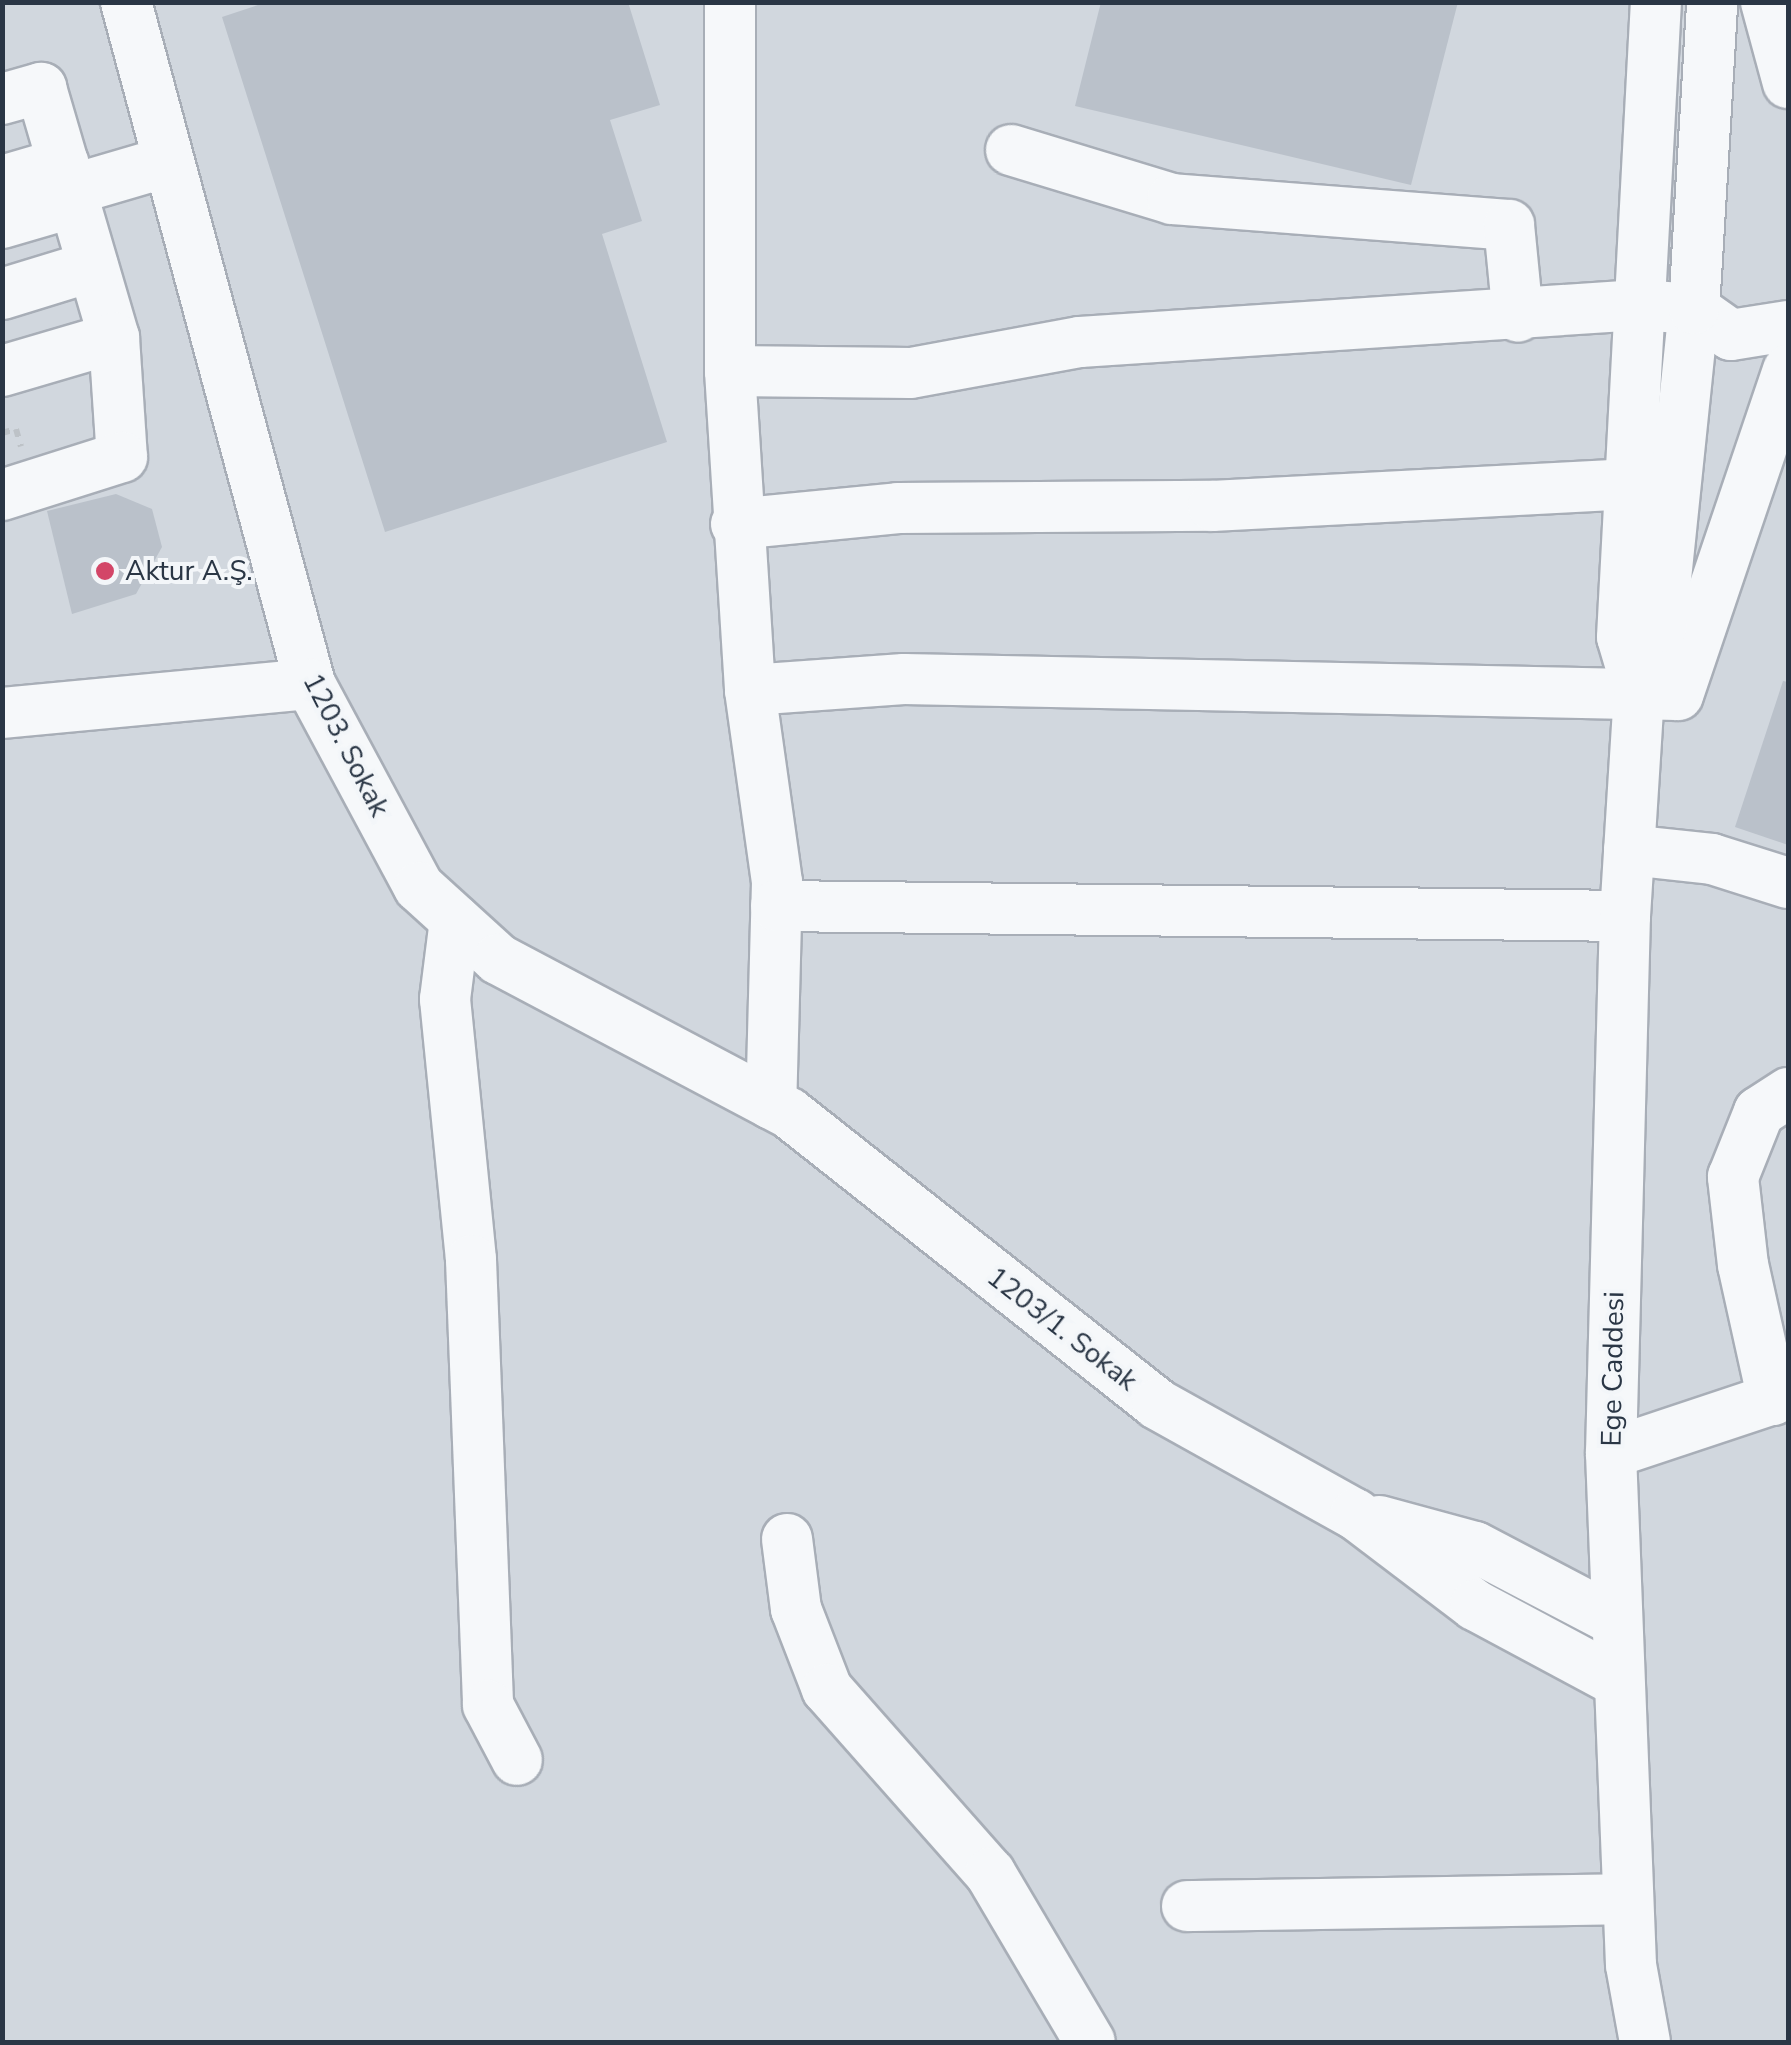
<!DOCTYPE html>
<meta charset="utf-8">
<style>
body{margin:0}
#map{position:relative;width:1791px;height:2045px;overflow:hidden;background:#e3e7ec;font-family:"Nunito Sans",sans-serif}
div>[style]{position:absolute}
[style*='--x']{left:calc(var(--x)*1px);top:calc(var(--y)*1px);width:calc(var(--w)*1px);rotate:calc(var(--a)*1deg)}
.built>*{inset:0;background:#d1d7de;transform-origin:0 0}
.building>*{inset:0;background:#bac1ca}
.path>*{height:6px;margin-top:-3px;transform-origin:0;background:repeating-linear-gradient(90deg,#bdc2c7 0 8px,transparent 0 16px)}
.roads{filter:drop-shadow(2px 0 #a8aeb7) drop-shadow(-2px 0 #a8aeb7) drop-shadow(0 2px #a8aeb7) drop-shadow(0 -2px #a8aeb7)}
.minor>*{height:50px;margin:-25px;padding:0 25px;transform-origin:25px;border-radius:25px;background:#f6f8fa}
.dots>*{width:28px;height:28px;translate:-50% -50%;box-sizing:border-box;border:5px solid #f3f6f9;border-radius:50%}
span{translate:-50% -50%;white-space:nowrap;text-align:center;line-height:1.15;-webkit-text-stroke:8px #f3f6f9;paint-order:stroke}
.poi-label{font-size:28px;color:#2a3645}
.left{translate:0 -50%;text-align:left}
.street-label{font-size:28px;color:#2a3645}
.frame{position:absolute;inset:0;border:5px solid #2a3645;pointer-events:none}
</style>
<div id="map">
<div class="built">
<i style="left:3px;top:3px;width:1785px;height:2039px"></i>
</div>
<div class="building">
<i style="clip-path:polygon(267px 2px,628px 2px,660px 105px,610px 120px,642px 221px,602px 234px,667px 442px,385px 532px,222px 17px)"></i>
<i style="clip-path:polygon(1101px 2px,1458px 2px,1411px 185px,1075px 106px)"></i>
<i style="clip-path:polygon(116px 494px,152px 509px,162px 547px,136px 594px,72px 614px,47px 511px)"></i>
<i style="clip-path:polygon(1783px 681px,1788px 682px,1788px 845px,1735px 827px)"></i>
</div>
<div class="path">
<i style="--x:2;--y:433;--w:15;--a:-16"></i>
<i style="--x:16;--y:429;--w:18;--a:74"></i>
</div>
<div class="roads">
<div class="minor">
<i style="--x:126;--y:2;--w:706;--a:74.9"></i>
<i style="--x:310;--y:684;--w:230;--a:61.8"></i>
<i style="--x:419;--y:887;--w:107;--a:42.3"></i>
<i style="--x:498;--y:959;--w:329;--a:27.9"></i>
<i style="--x:789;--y:1113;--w:469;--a:38.3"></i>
<i style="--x:1157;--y:1404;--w:227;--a:29.1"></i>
<i style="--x:1355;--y:1514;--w:151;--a:37.2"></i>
<i style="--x:1475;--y:1605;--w:161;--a:28.2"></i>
<i style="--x:730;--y:2;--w:369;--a:90"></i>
<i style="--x:730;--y:371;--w:320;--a:86.4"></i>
<i style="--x:750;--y:690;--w:194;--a:82"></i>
<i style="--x:777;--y:882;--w:222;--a:91.5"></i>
<i style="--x:1766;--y:2;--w:84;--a:74.8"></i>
<i style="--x:2;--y:99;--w:41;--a:-15.8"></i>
<i style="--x:41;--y:88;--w:260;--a:73.7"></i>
<i style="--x:114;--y:338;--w:119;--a:86.2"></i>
<i style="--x:122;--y:457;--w:126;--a:162.4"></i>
<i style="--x:1011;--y:150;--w:168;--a:16.9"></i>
<i style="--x:1172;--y:199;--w:338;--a:4.4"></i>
<i style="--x:1509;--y:225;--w:92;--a:84.4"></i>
<i style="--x:2;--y:181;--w:64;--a:-16.4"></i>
<i style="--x:71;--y:190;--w:96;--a:-16.4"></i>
<i style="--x:2;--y:223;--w:75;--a:-16.3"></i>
<i style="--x:2;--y:294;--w:95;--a:-17.1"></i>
<i style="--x:2;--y:371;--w:117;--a:-16.4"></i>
<i style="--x:730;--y:371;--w:181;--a:0.6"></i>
<i style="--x:911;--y:373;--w:172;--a:-10.4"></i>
<i style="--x:1080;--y:342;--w:560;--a:-3.79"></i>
<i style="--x:1639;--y:305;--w:55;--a:4.2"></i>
<i style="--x:1694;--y:309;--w:45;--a:35.1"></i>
<i style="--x:1731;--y:335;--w:58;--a:-9"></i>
<i style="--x:736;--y:524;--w:163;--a:-5.6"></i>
<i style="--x:898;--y:508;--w:315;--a:-0.4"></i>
<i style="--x:1213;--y:506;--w:418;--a:-3"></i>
<i style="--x:750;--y:690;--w:154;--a:-4.1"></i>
<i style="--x:904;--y:679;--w:774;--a:1.18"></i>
<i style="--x:1678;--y:695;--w:343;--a:-71.3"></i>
<i style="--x:1639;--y:694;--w:59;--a:-106.6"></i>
<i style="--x:1622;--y:637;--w:636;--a:-86.94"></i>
<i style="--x:2;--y:713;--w:309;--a:-5.4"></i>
<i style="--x:1629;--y:850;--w:83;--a:6.2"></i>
<i style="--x:1712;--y:859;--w:80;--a:17.5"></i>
<i style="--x:776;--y:906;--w:849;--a:0.67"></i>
<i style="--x:455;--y:920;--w:80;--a:97.2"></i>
<i style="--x:445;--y:999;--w:262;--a:84.3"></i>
<i style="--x:471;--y:1260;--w:445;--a:87.8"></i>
<i style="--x:488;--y:1705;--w:62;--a:62.2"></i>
<i style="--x:1773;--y:1400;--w:138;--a:-102.5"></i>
<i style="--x:1743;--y:1265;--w:89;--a:-96.5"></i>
<i style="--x:1733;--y:1177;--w:70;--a:-68.2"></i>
<i style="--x:1759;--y:1112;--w:35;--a:-33"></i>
<i style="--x:1611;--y:1453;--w:187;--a:-18.4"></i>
<i style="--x:1379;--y:1521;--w:99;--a:15.2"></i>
<i style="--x:1475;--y:1547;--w:157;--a:27.7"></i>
<i style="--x:787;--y:1539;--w:71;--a:82.7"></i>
<i style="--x:796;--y:1609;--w:86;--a:68.8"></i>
<i style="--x:827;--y:1689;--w:246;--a:48.5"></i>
<i style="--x:990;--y:1873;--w:196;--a:59.4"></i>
<i style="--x:1187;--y:1906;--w:441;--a:-0.9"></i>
<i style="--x:1645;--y:2042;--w:78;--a:-100.3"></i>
<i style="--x:1631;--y:1965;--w:512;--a:-92.24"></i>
<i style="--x:1611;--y:1453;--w:537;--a:-88.51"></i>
<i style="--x:1625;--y:916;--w:222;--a:-86.4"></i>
<i style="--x:1639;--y:694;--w:71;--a:-71.8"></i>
<i style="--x:1661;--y:627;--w:320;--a:-84.1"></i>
<i style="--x:1694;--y:309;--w:308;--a:-86.6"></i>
</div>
</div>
<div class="dots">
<i style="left:105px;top:571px;background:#d34668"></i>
</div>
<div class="poi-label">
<span class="left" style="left:125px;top:571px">Aktur A.Ş.</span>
</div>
<div class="street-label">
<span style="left:346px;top:745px;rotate:63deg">1203. Sokak</span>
<span style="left:1062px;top:1329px;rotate:38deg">1203/1. Sokak</span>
<span style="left:1613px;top:1369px;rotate:-89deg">Ege Caddesi</span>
</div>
<div class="frame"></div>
</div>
